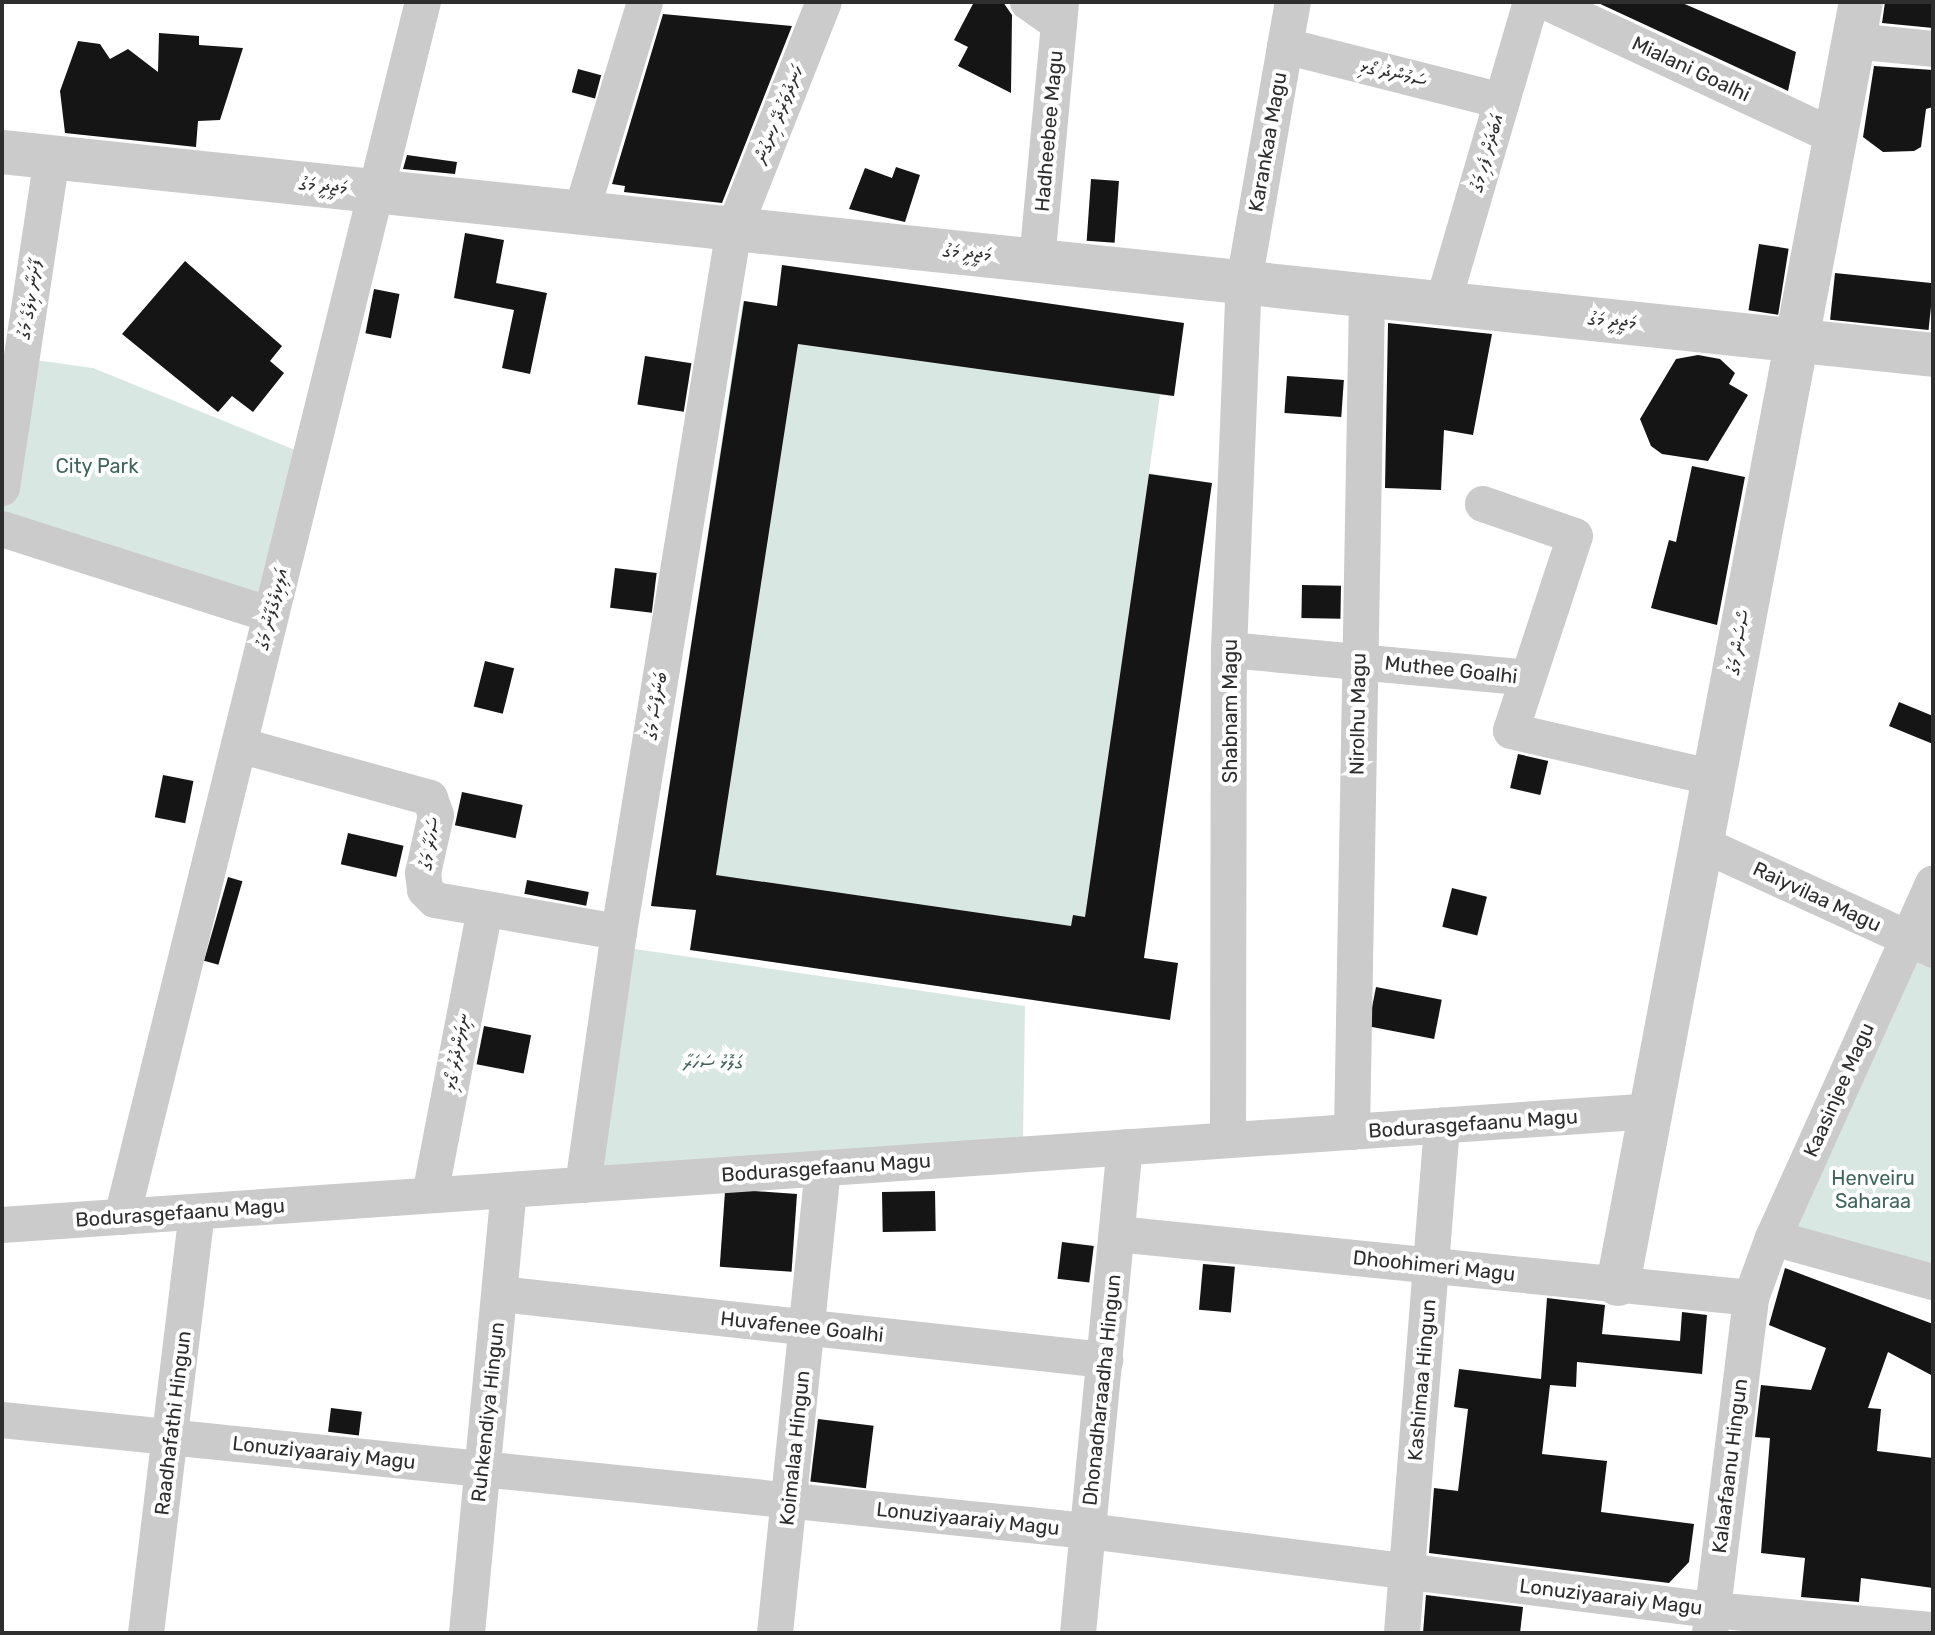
<!DOCTYPE html>
<meta charset="utf-8">
<style>
body{margin:0}
#map{position:relative;width:1935px;height:1635px;overflow:hidden;background:#fff;font-family:Rubik,"Noto Sans Thaana",sans-serif}
div>[style]{position:absolute}
[style*='--x']{left:calc(var(--x)*1px);top:calc(var(--y)*1px);width:calc(var(--w)*1px);rotate:calc(var(--a)*1deg)}
.green>*{inset:0;background:#d9e7e3}
.building>*{inset:0;background:#151515;transform-origin:0 0}
.minor>*{height:36px;margin:-18px;padding:0 18px;transform-origin:18px;border-radius:18px;background:#cbcbcb}
.tertiary>*{height:44px;margin:-22px;padding:0 22px;transform-origin:22px;border-radius:22px;background:#cbcbcb}
span{translate:-50% -50%;white-space:nowrap;text-align:center;line-height:1.15;-webkit-text-stroke:8px #fff;paint-order:stroke}
.street-label{font-size:20px;color:#2e2e2e}
.park-label{font-size:20px;color:#3f665d}
.frame{position:absolute;inset:0;border:4px solid #2e2e2e;pointer-events:none}
</style>
<div id="map">
<div class="green">
<i style="clip-path:polygon(782px 265px,1184px 323px,1174px 396px,1160px 395px,1149px 473px,1212px 483px,1081px 1007px,690px 950px,696px 910px,651px 906px,743px 301px,777px 306px)"></i>
<i style="clip-path:polygon(21px 358px,93px 368px,310px 456px,271px 615px,2px 529px,2px 488px)"></i>
<i style="clip-path:polygon(628px 948px,1025px 1006px,1023px 1142px,596px 1169px)"></i>
<i style="clip-path:polygon(1914px 955px,1933px 963px,1933px 1271px,1788px 1229px)"></i>
</div>
<div class="building">
<i style="clip-path:polygon(974px 2px,1003px 2px,1012px 15px,1011px 93px,958px 66px,968px 47px,954px 40px)"></i>
<i style="clip-path:polygon(1596px 2px,1680px 2px,1796px 52px,1788px 91px)"></i>
<i style="clip-path:polygon(1885px 2px,1933px 2px,1933px 28px,1882px 23px)"></i>
<i style="clip-path:polygon(663px 14px,792px 26px,722px 203px,624px 192px,625px 186px,612px 184px)"></i>
<i style="clip-path:polygon(159px 33px,199px 36px,199px 45px,243px 48px,220px 120px,198px 121px,196px 147px,65px 133px,60px 91px,78px 41px,100px 44px,110px 59px,128px 49px,158px 72px)"></i>
<i style="clip-path:polygon(1874px 66px,1933px 70px,1933px 107px,1926px 109px,1921px 147px,1914px 151px,1883px 152px,1863px 137px)"></i>
<i style="left:578px;top:69px;width:24px;height:24px;rotate:15deg"></i>
<i style="clip-path:polygon(407px 155px,457px 162px,455px 174px,403px 169px)"></i>
<i style="clip-path:polygon(896px 167px,920px 175px,905px 222px,849px 209px,865px 168px,892px 178px)"></i>
<i style="left:1091px;top:179px;width:28px;height:62px;rotate:4deg"></i>
<i style="clip-path:polygon(465px 233px,504px 240px,496px 283px,547px 293px,530px 374px,502px 368px,514px 310px,454px 298px)"></i>
<i style="left:1759px;top:244px;width:30px;height:67px;rotate:9deg"></i>
<i style="clip-path:polygon(185px 261px,282px 346px,270px 361px,284px 373px,253px 412px,232px 396px,218px 412px,122px 334px)"></i>
<i style="clip-path:polygon(782px 265px,1184px 323px,1174px 396px,798px 344px,716px 875px,1071px 926px,1073px 915px,1085px 917px,1149px 474px,1212px 483px,1144px 958px,1178px 963px,1170px 1020px,690px 950px,696px 910px,651px 906px,744px 301px,777px 306px)"></i>
<i style="left:1835px;top:273px;width:99px;height:47px;rotate:6deg"></i>
<i style="left:374px;top:289px;width:26px;height:45px;rotate:11deg"></i>
<i style="clip-path:polygon(1388px 323px,1492px 334px,1473px 435px,1444px 430px,1441px 490px,1385px 488px)"></i>
<i style="clip-path:polygon(1698px 355px,1720px 359px,1735px 373px,1729px 384px,1748px 395px,1708px 461px,1662px 454px,1651px 446px,1640px 419px,1676px 359px)"></i>
<i style="left:645px;top:356px;width:47px;height:49px;rotate:9deg"></i>
<i style="left:1287px;top:376px;width:57px;height:37px;rotate:4deg"></i>
<i style="clip-path:polygon(1692px 466px,1745px 477px,1717px 625px,1651px 608px,1669px 540px,1676px 542px)"></i>
<i style="left:615px;top:568px;width:42px;height:40px;rotate:7deg"></i>
<i style="left:1302px;top:585px;width:39px;height:33px;rotate:1deg"></i>
<i style="left:485px;top:661px;width:30px;height:47px;rotate:14deg"></i>
<i style="clip-path:polygon(1899px 702px,1933px 716px,1933px 744px,1889px 726px)"></i>
<i style="left:1518px;top:754px;width:31px;height:35px;rotate:13deg"></i>
<i style="left:163px;top:775px;width:31px;height:43px;rotate:11deg"></i>
<i style="left:462px;top:792px;width:62px;height:34px;rotate:12deg"></i>
<i style="left:348px;top:833px;width:57px;height:32px;rotate:13deg"></i>
<i style="left:228px;top:877px;width:15px;height:87px;rotate:16deg"></i>
<i style="left:527px;top:880px;width:63px;height:14px;rotate:11deg"></i>
<i style="left:1452px;top:888px;width:36px;height:40px;rotate:14deg"></i>
<i style="left:1376px;top:987px;width:67px;height:40px;rotate:11deg"></i>
<i style="left:484px;top:1026px;width:48px;height:39px;rotate:11deg"></i>
<i style="left:935px;top:1191px;width:40px;height:53px;rotate:89deg"></i>
<i style="left:797px;top:1194px;width:78px;height:72px;rotate:94deg"></i>
<i style="left:1062px;top:1242px;width:32px;height:37px;rotate:7deg"></i>
<i style="left:1203px;top:1264px;width:32px;height:46px;rotate:5deg"></i>
<i style="clip-path:polygon(1785px 1268px,1933px 1324px,1933px 1376px,1888px 1352px,1868px 1408px,1881px 1409px,1877px 1451px,1933px 1458px,1933px 1588px,1861px 1578px,1859px 1602px,1801px 1597px,1805px 1558px,1761px 1553px,1770px 1438px,1755px 1437px,1761px 1385px,1811px 1390px,1826px 1348px,1769px 1325px)"></i>
<i style="clip-path:polygon(1547px 1298px,1605px 1305px,1602px 1334px,1680px 1341px,1682px 1312px,1707px 1315px,1702px 1374px,1577px 1362px,1576px 1387px,1550px 1385px,1542px 1454px,1607px 1461px,1601px 1512px,1694px 1524px,1689px 1562px,1669px 1583px,1429px 1553px,1434px 1488px,1458px 1491px,1468px 1409px,1454px 1407px,1459px 1369px,1541px 1379px)"></i>
<i style="left:331px;top:1408px;width:31px;height:24px;rotate:7deg"></i>
<i style="left:818px;top:1419px;width:56px;height:63px;rotate:7deg"></i>
<i style="clip-path:polygon(1426px 1595px,1523px 1607px,1520px 1633px,1423px 1633px)"></i>
</div>
<div class="minor">
<i style="--x:1028;--y:2;--w:38;--a:35"></i>
<i style="--x:1546;--y:2;--w:320;--a:25"></i>
<i style="--x:1853;--y:41;--w:80;--a:5.7"></i>
<i style="--x:1285;--y:46;--w:224;--a:14.2"></i>
<i style="--x:581;--y:213;--w:220;--a:-73.1"></i>
<i style="--x:1037;--y:261;--w:260;--a:-84.7"></i>
<i style="--x:1443;--y:303;--w:314;--a:-73.7"></i>
<i style="--x:2;--y:488;--w:335;--a:-81.4"></i>
<i style="--x:1483;--y:504;--w:97;--a:19.2"></i>
<i style="--x:1575;--y:536;--w:205;--a:108.2"></i>
<i style="--x:1511;--y:731;--w:208;--a:13"></i>
<i style="--x:2;--y:529;--w:282;--a:17.7"></i>
<i style="--x:1229;--y:650;--w:300;--a:5.3"></i>
<i style="--x:239;--y:745;--w:198;--a:15.5"></i>
<i style="--x:430;--y:798;--w:18;--a:71"></i>
<i style="--x:436;--y:815;--w:59;--a:102.6"></i>
<i style="--x:423;--y:873;--w:17;--a:83"></i>
<i style="--x:425;--y:890;--w:14;--a:45"></i>
<i style="--x:435;--y:900;--w:187;--a:9.9"></i>
<i style="--x:1702;--y:844;--w:254;--a:24.6"></i>
<i style="--x:1352;--y:1132;--w:837;--a:-88.97"></i>
<i style="--x:1228;--y:1140;--w:490;--a:-89.9"></i>
<i style="--x:1229;--y:650;--w:368;--a:-87.7"></i>
<i style="--x:1244;--y:282;--w:284;--a:-80.1"></i>
<i style="--x:583;--y:1185;--w:256;--a:-81.9"></i>
<i style="--x:619;--y:932;--w:712;--a:-80.71"></i>
<i style="--x:734;--y:229;--w:244;--a:-68.4"></i>
<i style="--x:430;--y:1195;--w:291;--a:-79.1"></i>
<i style="--x:122;--y:1217;--w:1252;--a:-76.09"></i>
<i style="--x:2;--y:1225;--w:1653;--a:-3.95"></i>
<i style="--x:1117;--y:1234;--w:637;--a:5.76"></i>
<i style="--x:1773;--y:1238;--w:166;--a:15.4"></i>
<i style="--x:500;--y:1294;--w:609;--a:6.23"></i>
<i style="--x:2;--y:1420;--w:1092;--a:5.84"></i>
<i style="--x:1088;--y:1531;--w:629;--a:7.22"></i>
<i style="--x:1712;--y:1610;--w:222;--a:5.2"></i>
<i style="--x:146;--y:1633;--w:424;--a:-83.1"></i>
<i style="--x:467;--y:1633;--w:445;--a:-84.6"></i>
<i style="--x:775;--y:1633;--w:467;--a:-84.1"></i>
<i style="--x:1078;--y:1633;--w:488;--a:-84.5"></i>
<i style="--x:1402;--y:1633;--w:509;--a:-85.49"></i>
<i style="--x:1710;--y:1633;--w:337;--a:-83"></i>
<i style="--x:1751;--y:1298;--w:64;--a:-69.9"></i>
<i style="--x:1773;--y:1238;--w:389;--a:-65.7"></i>
</div>
<div class="tertiary">
<i style="--x:2;--y:152;--w:1942;--a:6"></i>
<i style="--x:1618;--y:1284;--w:1305;--a:-79.27"></i>
</div>
<div class="street-label">
<span style="left:1691px;top:69px;rotate:25deg">Mialani Goalhi</span>
<span style="left:1393px;top:74px;rotate:14deg">ސަމުންދު ގޯޅި</span>
<span style="left:779px;top:115px;rotate:-68deg">ހަނދުވަރުދޭ ހިނގުން</span>
<span style="left:1049px;top:131px;rotate:-85deg">Hadheebee Magu</span>
<span style="left:1268px;top:142px;rotate:-80deg">Karankaa Magu</span>
<span style="left:1487px;top:153px;rotate:-74deg">އަބަދަށް ފެހި މަގު</span>
<span style="left:323px;top:186px;rotate:6deg">މަޖީދީ މަގު</span>
<span style="left:967px;top:253px;rotate:6deg">މަޖީދީ މަގު</span>
<span style="left:30px;top:299px;rotate:-81deg">ފާށަނާ ކިލެގެ މަގު</span>
<span style="left:1612px;top:321px;rotate:6deg">މަޖީދީ މަގު</span>
<span style="left:272px;top:609px;rotate:-76deg">އަލިކިލެގެފާނު މަގު</span>
<span style="left:1739px;top:643px;rotate:-79deg">ސޯސަން މަގު</span>
<span style="left:1451px;top:670px;rotate:6deg">Muthee Goalhi</span>
<span style="left:656px;top:706px;rotate:-81deg">ބަނަފްސާ މަގު</span>
<span style="left:1230px;top:711px;rotate:-90deg">Shabnam Magu</span>
<span style="left:1358px;top:714px;rotate:-89deg">Nirolhu Magu</span>
<span style="left:430px;top:844px;rotate:-80deg">ސަހަރާ މަގު</span>
<span style="left:1817px;top:897px;rotate:25deg">Raiyvilaa Magu</span>
<span style="left:457px;top:1052px;rotate:-79deg">ނިޔަންދުރު ގޯޅި</span>
<span style="left:1839px;top:1090px;rotate:-66deg">Kaasinjee Magu</span>
<span style="left:1473px;top:1124px;rotate:-4deg">Bodurasgefaanu Magu</span>
<span style="left:826px;top:1168px;rotate:-4deg">Bodurasgefaanu Magu</span>
<span style="left:180px;top:1213px;rotate:-4deg">Bodurasgefaanu Magu</span>
<span style="left:1434px;top:1266px;rotate:6deg">Dhoohimeri Magu</span>
<span style="left:802px;top:1327px;rotate:6deg">Huvafenee Goalhi</span>
<span style="left:1422px;top:1380px;rotate:-85deg">Kashimaa Hingun</span>
<span style="left:1102px;top:1390px;rotate:-84deg">Dhonadharaadha Hingun</span>
<span style="left:488px;top:1412px;rotate:-84deg">Ruhkendiya Hingun</span>
<span style="left:173px;top:1423px;rotate:-83deg">Raadhafathi Hingun</span>
<span style="left:795px;top:1448px;rotate:-84deg">Koimalaa Hingun</span>
<span style="left:324px;top:1453px;rotate:6deg">Lonuziyaaraiy Magu</span>
<span style="left:1730px;top:1466px;rotate:-83deg">Kalaafaanu Hingun</span>
<span style="left:968px;top:1519px;rotate:6deg">Lonuziyaaraiy Magu</span>
<span style="left:1611px;top:1597px;rotate:7deg">Lonuziyaaraiy Magu</span>
</div>
<div class="park-label">
<span style="left:97px;top:466px">City Park</span>
<span style="left:713px;top:1062px">ގަލޮޅު ސަހަރާ</span>
<span style="left:1873px;top:1190px">Henveiru<br>Saharaa</span>
</div>
<div class="frame"></div>
</div>
